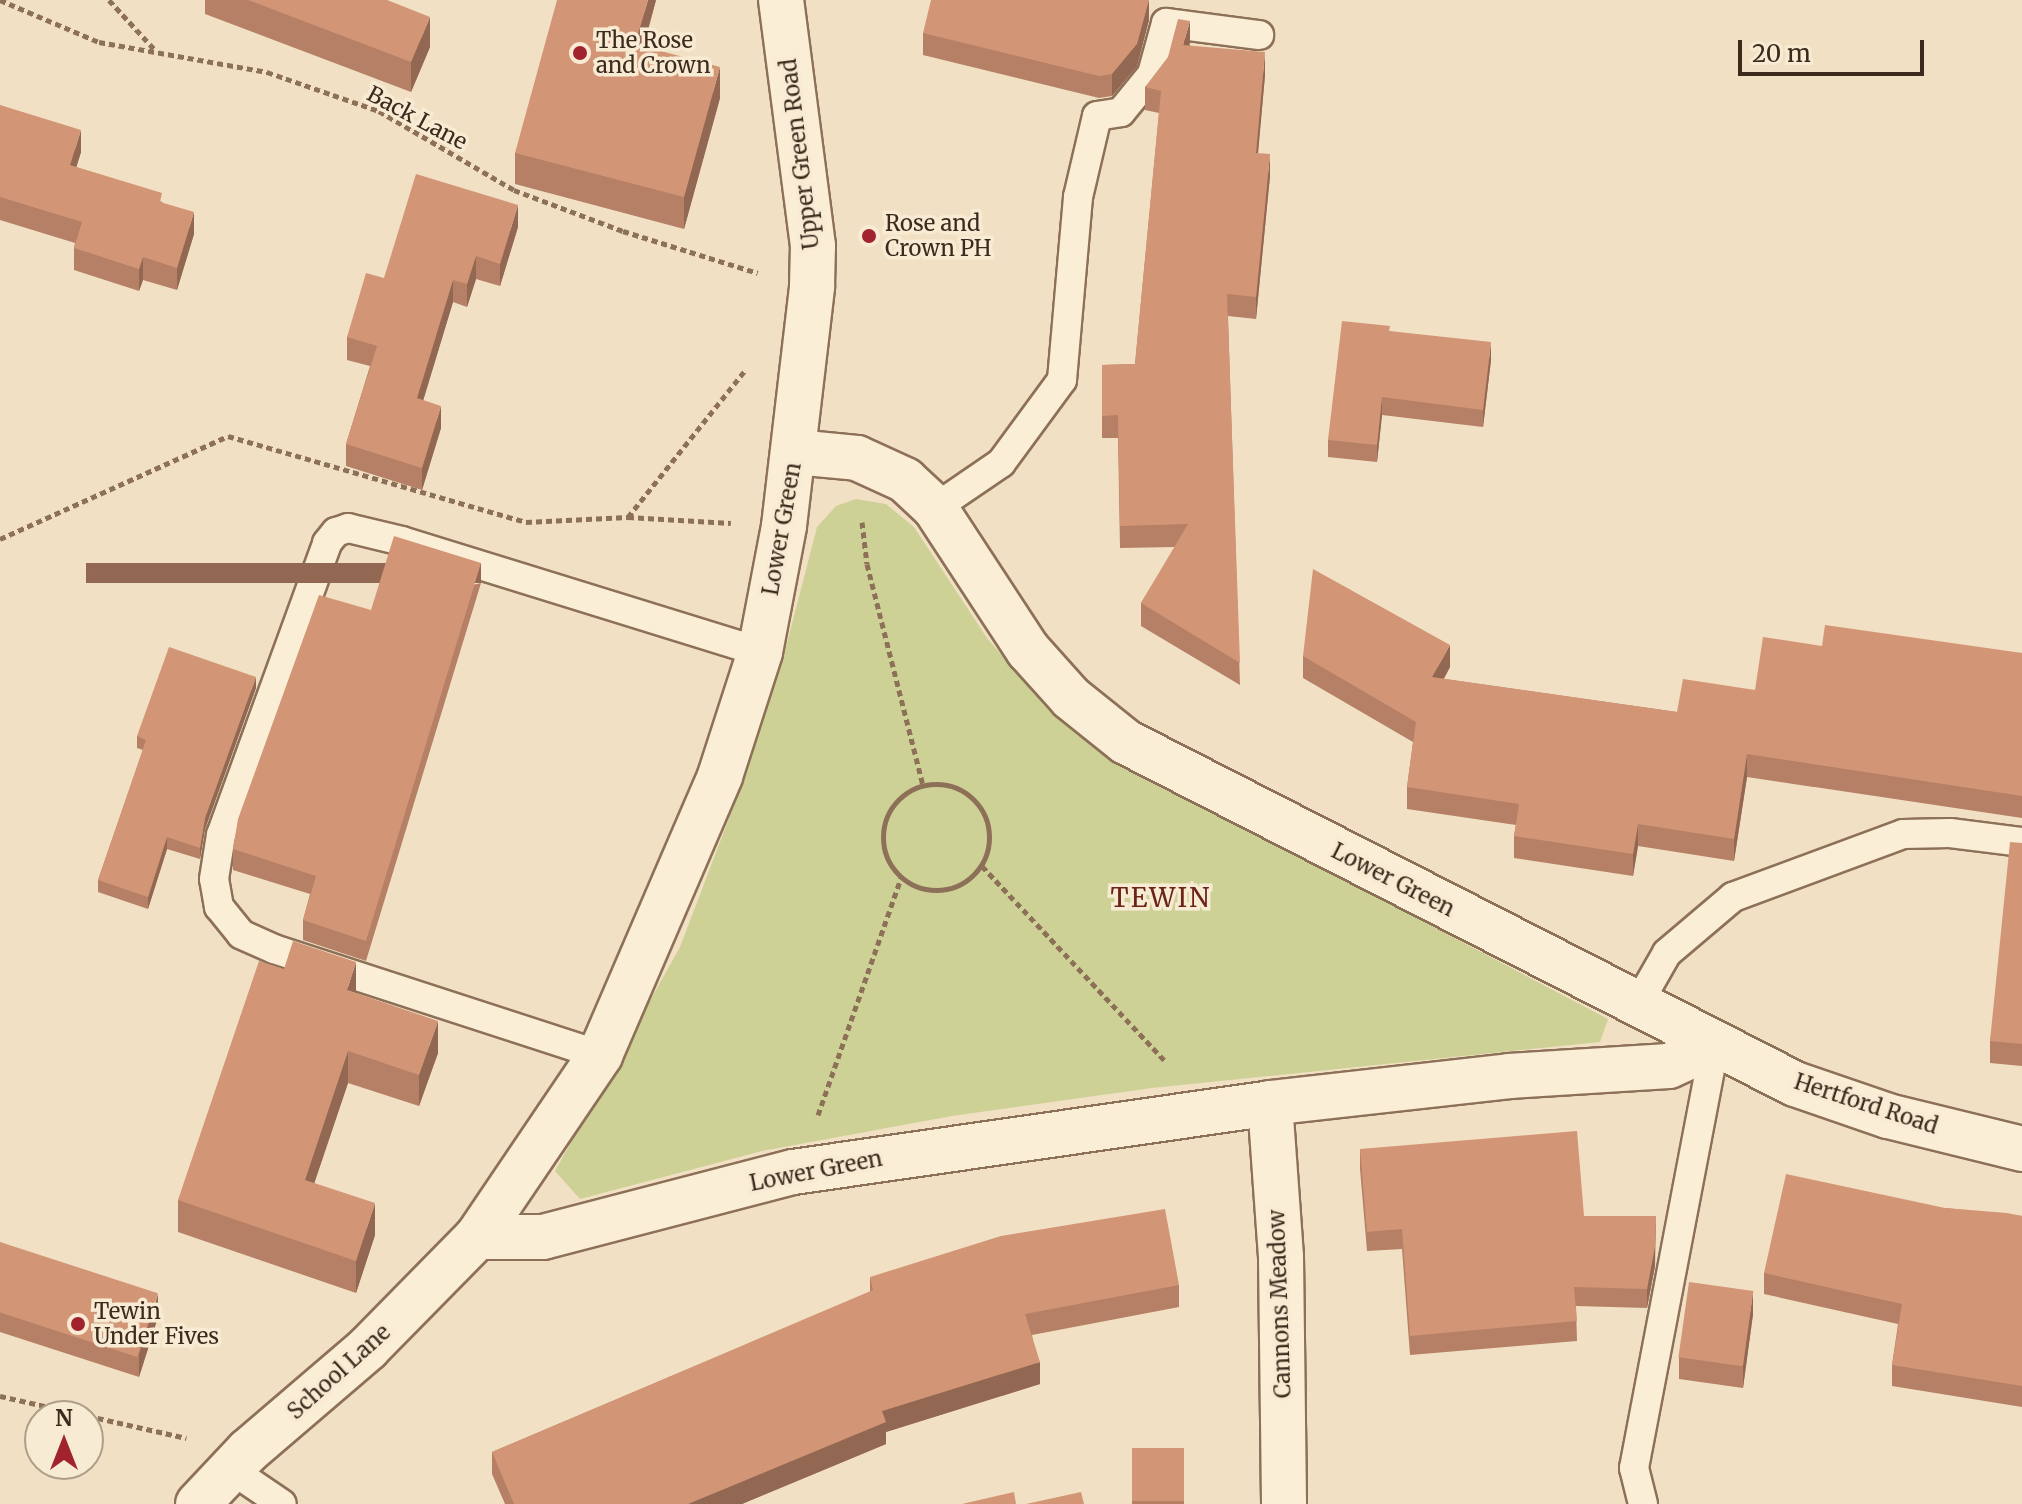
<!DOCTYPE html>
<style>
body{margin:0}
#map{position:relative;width:2022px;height:1504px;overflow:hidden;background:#f1e0c3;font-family:Merriweather,serif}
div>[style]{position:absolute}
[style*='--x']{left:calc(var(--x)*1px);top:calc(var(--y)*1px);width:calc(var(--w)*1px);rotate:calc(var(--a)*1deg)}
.green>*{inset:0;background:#ced195}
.path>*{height:5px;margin-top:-2.5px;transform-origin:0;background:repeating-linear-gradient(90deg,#8d7058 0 6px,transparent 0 10px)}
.path>.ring{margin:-2.5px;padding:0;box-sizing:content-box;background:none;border:5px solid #8d7058;border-radius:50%}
.roads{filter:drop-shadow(2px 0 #8d7058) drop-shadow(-2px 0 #8d7058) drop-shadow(0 2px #8d7058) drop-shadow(0 -2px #8d7058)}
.lane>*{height:28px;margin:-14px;padding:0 14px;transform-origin:14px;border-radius:14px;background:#fbeed7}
.street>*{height:44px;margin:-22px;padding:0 22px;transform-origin:22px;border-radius:22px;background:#fbeed7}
.wall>*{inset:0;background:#b58065;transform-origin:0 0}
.shaded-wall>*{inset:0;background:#936853;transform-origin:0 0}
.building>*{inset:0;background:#d29576;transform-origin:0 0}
.dots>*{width:22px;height:22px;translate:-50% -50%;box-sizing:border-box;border:4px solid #f8ebd3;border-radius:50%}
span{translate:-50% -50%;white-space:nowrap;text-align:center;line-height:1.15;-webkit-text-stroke:7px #f8ebd3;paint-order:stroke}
.poi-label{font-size:22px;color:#3c2a1d}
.left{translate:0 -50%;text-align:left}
.street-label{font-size:22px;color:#3c2a1d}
.quarter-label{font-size:26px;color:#6c2419;letter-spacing:2px}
.north{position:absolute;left:24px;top:1400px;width:80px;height:80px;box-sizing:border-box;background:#f8ebd3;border:2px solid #ad9e8a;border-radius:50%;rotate:0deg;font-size:22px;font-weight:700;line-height:32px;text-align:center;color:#3c2a1d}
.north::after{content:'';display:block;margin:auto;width:28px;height:36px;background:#a1232d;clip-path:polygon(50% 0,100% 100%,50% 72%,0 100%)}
.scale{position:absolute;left:1738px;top:40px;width:186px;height:36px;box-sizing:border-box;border:4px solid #3c2a1d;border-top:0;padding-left:10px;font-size:24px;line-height:28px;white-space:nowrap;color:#3c2a1d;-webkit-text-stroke:6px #f8ebd3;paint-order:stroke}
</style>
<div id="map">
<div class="green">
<i style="clip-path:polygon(856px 499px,886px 504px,914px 527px,987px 638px,1050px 712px,1125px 764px,1608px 1019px,1600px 1042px,1152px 1088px,952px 1116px,762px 1151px,580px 1199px,555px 1171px,680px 947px,739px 792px,786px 647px,817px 527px,836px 506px)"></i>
</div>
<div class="path">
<i style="--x:0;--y:0;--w:108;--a:23"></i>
<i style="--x:99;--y:42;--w:171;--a:10.1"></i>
<i style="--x:267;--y:72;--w:119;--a:19.2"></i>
<i style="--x:379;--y:111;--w:156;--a:30.3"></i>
<i style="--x:514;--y:190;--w:116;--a:20.6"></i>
<i style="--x:623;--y:231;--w:141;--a:17.3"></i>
<i style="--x:109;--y:0;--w:69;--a:47.3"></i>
<i style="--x:628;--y:517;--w:189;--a:-51.4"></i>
<i style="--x:862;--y:522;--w:42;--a:83.2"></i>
<i style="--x:867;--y:564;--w:228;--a:75.8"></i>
<i style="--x:0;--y:539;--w:250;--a:-24.3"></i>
<i style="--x:228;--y:436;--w:310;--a:16.1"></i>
<i style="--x:526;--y:522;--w:102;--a:-2.8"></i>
<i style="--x:628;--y:517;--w:103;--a:3.3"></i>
<i class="ring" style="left:883px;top:784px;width:101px;height:101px"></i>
<i style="--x:982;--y:866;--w:269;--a:46.8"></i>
<i style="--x:818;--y:1115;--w:251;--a:-70.7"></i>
<i style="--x:0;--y:1396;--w:191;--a:12.7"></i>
</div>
<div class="roads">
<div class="lane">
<i style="--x:935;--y:508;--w:80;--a:-34.3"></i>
<i style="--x:1001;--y:463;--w:103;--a:-53.7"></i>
<i style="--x:1062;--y:380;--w:184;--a:-85"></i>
<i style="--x:1078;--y:197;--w:83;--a:-76.8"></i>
<i style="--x:1097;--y:116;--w:24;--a:-9"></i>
<i style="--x:1121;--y:112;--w:49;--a:-50.8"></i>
<i style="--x:1152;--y:74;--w:53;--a:-74.6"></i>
<i style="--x:1166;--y:23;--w:94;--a:7.4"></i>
<i style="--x:1639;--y:1002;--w:56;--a:-60.3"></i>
<i style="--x:1667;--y:953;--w:87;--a:-40.3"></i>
<i style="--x:1733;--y:897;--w:181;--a:-20.3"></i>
<i style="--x:1903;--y:834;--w:47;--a:-1.2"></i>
<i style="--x:1950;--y:833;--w:73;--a:7.1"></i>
<i style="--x:600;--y:1055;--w:343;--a:-162"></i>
<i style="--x:274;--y:949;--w:36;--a:-156"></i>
<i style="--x:241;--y:934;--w:35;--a:-129"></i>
<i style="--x:219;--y:907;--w:28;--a:-100"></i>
<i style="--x:214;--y:879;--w:45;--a:-81"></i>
<i style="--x:221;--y:835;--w:311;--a:-70"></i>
<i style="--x:327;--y:543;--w:14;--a:-51"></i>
<i style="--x:336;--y:532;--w:13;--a:-18"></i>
<i style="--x:348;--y:528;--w:56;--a:13.5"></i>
<i style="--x:402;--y:541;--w:375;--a:17.2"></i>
<i style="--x:232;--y:1470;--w:60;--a:34.2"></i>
<i style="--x:1643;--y:1504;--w:37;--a:-104"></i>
<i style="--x:1634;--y:1468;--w:431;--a:-79.2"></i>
</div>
<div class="street">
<i style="--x:795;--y:452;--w:62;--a:5.5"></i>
<i style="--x:857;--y:458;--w:53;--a:24.6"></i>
<i style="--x:905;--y:480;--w:41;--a:43"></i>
<i style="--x:935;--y:508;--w:170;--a:56.8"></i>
<i style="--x:1028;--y:650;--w:64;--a:48.1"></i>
<i style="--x:1071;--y:698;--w:70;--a:38.7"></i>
<i style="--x:1126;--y:742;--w:751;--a:27.08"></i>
<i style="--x:1795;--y:1084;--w:98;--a:19"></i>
<i style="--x:1888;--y:1116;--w:138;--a:13.8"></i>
<i style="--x:1270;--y:1103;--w:154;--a:85.9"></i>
<i style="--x:1281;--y:1257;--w:247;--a:89.3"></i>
<i style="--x:477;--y:1237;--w:66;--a:0"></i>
<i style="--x:543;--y:1237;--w:258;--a:-14.6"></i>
<i style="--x:793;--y:1172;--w:482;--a:-8.2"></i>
<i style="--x:1270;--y:1103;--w:241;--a:-6.4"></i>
<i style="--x:1509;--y:1076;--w:160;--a:-3.6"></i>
<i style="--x:1669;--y:1066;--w:51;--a:-24.5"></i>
<i style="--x:198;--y:1504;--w:73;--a:-46.7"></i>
<i style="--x:248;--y:1451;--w:158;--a:-40.6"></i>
<i style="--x:368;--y:1348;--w:156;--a:-45.5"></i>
<i style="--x:477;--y:1237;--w:220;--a:-55.9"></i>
<i style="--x:600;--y:1055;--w:304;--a:-66.7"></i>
<i style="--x:720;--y:776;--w:130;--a:-72.1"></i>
<i style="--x:760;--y:652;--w:128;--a:-79.2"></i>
<i style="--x:784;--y:526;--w:242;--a:-83.3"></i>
<i style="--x:812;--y:286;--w:40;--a:-88.6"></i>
<i style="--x:813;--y:246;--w:248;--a:-97.4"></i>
</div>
</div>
<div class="wall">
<i style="clip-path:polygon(205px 0,387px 0,430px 47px,411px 92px,205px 14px)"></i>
<i style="clip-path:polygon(656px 0,644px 46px,720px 98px,684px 229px,515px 184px,515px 153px)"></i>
<i style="clip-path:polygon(1149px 20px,1137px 66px,1112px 96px,1099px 98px,923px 55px,923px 33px)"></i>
<i style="clip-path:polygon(1190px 43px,1189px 45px,1265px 75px,1258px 153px,1270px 176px,1256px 319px,1228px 316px,1240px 685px,1141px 626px,1141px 603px,1175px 547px,1120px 548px,1118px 438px,1102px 438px,1102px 365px,1135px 364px,1159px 113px,1145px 110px,1145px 87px)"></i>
<i style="clip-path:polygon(0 105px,81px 152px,76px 167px,162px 202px,194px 234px,177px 290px,143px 280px,139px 291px,74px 270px,74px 248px,75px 243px,0 220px)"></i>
<i style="clip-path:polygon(518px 227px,500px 286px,476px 279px,467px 307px,453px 302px,423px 400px,441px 428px,422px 490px,346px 466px,346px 444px,370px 366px,347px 360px,347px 337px,384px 278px)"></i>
<i style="clip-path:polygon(1390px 331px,1491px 360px,1483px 427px,1382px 415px,1377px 462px,1328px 457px,1328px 440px)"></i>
<i style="clip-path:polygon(481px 583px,366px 961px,303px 940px,303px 920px,310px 894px,233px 870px,233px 849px,371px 610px)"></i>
<i style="clip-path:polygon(1822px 646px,2022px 653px,2022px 818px,1747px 777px,1734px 861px,1638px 846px,1633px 876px,1514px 858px,1514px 836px,1516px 825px,1407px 809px,1407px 787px,1413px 742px,1303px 678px,1303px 656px,1450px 667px,1444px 679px,1677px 712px,1755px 690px)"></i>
<i style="clip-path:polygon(256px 688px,205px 829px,200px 859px,167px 849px,148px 909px,98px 892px,98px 880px,143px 750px,137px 748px,137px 736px)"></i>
<i style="clip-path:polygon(2022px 843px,2022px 1066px,1990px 1063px,1990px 1041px)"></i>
<i style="clip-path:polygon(356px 993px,438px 1053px,419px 1106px,348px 1083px,314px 1183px,375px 1235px,356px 1293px,178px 1232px,178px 1200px)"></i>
<i style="clip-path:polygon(1360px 1149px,1584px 1216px,1655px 1266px,1647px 1308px,1576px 1306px,1577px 1341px,1410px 1355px,1402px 1249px,1367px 1251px,1360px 1169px)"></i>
<i style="clip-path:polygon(1945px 1208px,2022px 1216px,2022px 1407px,1892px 1386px,1892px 1365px,1898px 1324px,1764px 1294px,1764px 1273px)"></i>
<i style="clip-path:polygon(0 1242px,158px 1317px,139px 1377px,0 1332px)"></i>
<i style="clip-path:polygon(870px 1277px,1179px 1285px,1179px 1307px,1032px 1335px,1040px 1384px,886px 1432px,886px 1444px,742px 1504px,505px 1504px,492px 1474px,492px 1452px,870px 1292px)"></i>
<i style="clip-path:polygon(1753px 1314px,1743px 1388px,1679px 1379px,1679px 1357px)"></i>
<i style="left:1132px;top:1448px;width:52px;height:56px"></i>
</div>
<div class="shaded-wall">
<i style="clip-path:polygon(648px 0,656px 0,635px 76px,635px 44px)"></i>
<i style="clip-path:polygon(1149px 0,1149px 20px,1137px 66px,1112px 96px,1112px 74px)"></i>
<i style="clip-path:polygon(430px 17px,430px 47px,411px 92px,411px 62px)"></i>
<i style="clip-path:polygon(1190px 21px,1190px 43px,1183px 67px,1183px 45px)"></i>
<i style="clip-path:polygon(1265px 52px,1265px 75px,1256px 175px,1256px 153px)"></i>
<i style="clip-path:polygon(720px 67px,720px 98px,684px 229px,684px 197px)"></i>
<i style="clip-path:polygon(81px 130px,81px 152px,70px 188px,70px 165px)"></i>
<i style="clip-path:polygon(1270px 154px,1270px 176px,1256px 319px,1256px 297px)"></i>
<i style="clip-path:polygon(518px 205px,518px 227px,500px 286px,500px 264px)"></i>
<i style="clip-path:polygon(194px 212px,194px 234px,177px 290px,177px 268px)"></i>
<i style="clip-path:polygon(476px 256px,476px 279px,467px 307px,467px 284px)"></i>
<i style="clip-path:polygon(143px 257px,143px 280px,139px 291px,139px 269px)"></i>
<i style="clip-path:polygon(453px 280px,453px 302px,417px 421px,417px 398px)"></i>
<i style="clip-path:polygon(1491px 342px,1491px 360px,1483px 427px,1483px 410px)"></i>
<i style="clip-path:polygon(1382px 397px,1382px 415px,1377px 462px,1377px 445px)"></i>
<i style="clip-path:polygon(441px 406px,441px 428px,422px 490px,422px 468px)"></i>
<i style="left:481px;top:563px;width:20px;height:395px;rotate:90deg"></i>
<i style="clip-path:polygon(1450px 645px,1450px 667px,1432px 699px,1432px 677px)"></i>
<i style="clip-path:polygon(256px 677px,256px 688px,205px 829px,200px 859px,200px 848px,205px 818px)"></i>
<i style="clip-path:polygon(1747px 754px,1747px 777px,1734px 861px,1734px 839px)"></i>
<i style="clip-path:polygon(1638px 824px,1638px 846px,1633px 876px,1633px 854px)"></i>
<i style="clip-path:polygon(167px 837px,167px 849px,148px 909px,148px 897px)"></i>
<i style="clip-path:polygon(356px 962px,356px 993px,347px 990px)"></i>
<i style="clip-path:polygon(438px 1021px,438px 1053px,419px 1106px,419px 1075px)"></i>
<i style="clip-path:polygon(348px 1051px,348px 1083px,305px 1211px,305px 1180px)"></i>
<i style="clip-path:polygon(375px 1203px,375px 1235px,356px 1293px,356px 1261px)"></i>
<i style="clip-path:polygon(1656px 1216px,1655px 1266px,1647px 1308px,1647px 1289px)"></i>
<i style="clip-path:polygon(1753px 1291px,1753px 1314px,1743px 1388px,1743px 1366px)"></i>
<i style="clip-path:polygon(158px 1294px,158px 1317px,139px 1377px,139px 1355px)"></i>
<i style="clip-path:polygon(1040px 1362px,1040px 1384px,886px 1432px,886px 1444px,742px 1504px,688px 1504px,882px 1411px)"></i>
</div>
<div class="building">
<i style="clip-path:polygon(248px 0,387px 0,430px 17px,411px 62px)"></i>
<i style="clip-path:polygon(557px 0,648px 0,635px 44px,720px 67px,684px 197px,515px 153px)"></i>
<i style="clip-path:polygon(931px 0,1149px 0,1137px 44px,1112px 74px,1099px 76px,923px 33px)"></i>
<i style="clip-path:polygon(1178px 19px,1190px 21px,1183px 45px,1265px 52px,1256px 153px,1270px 154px,1256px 297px,1227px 294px,1240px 663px,1141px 603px,1188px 524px,1120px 526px,1118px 415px,1102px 416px,1102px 365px,1135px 364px,1161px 91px,1145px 87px,1168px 57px)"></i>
<i style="clip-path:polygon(0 105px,81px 130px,70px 165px,162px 193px,160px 202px,194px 212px,177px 268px,143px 257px,139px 269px,74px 248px,82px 222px,0 197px)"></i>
<i style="clip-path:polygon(416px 174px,518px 205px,500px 264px,476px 256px,467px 284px,453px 280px,417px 398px,441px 406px,422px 468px,346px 444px,377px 346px,347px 337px,366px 273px,384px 278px)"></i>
<i style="clip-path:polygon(1342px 321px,1390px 326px,1389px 331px,1491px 342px,1483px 410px,1382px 397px,1377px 445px,1328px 440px)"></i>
<i style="clip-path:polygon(394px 536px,481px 563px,366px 941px,303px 920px,316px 876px,233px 849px,238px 819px,319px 595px,371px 610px)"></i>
<i style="clip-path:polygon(1313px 569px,1450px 645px,1432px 677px,1677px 712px,1683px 679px,1755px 690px,1763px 637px,1822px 646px,1825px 625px,2022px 653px,2022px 796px,1747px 754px,1734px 839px,1638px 824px,1633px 854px,1514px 836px,1519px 804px,1407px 787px,1416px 722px,1303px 656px)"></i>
<i style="clip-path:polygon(169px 647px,256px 677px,205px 818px,200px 848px,167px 837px,148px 897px,98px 880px,146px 740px,137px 736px)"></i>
<i style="clip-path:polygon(2010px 842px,2022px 843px,2022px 1044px,1990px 1041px)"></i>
<i style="clip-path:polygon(293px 941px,356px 962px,347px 990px,438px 1021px,419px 1075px,348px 1051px,305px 1180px,375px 1203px,356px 1261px,178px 1200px,259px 961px,284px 969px)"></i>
<i style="clip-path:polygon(1577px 1131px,1584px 1216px,1656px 1216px,1655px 1247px,1647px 1289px,1574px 1287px,1577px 1321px,1410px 1336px,1402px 1229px,1367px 1232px,1360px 1149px)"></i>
<i style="clip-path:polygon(1786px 1174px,1945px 1208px,2007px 1213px,2022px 1216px,2022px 1386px,1892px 1365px,1902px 1304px,1764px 1273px)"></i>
<i style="clip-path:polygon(1165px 1209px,1179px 1285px,1025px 1314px,1040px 1362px,882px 1411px,886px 1422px,688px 1504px,514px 1504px,492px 1452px,873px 1290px,870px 1277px,1001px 1236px)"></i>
<i style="left:0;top:1242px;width:166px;height:67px;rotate:18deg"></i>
<i style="left:1689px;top:1282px;width:65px;height:76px;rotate:8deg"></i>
<i style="left:1132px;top:1448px;width:52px;height:53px"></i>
<i style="clip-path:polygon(1014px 1492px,1016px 1504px,962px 1504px)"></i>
<i style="clip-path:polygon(1081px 1492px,1084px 1504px,1026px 1504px)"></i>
</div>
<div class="dots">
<i style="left:580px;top:53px;background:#a1232d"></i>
<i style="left:869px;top:236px;background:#a1232d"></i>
<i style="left:78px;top:1324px;background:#a1232d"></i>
</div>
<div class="poi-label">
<span class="left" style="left:596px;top:53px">The Rose<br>and Crown</span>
<span class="left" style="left:885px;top:236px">Rose and<br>Crown PH</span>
<span class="left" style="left:94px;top:1324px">Tewin<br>Under Fives</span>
</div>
<div class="street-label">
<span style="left:417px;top:118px;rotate:28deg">Back Lane</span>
<span style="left:800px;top:154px;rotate:-97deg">Upper Green Road</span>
<span style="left:782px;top:529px;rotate:-80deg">Lower Green</span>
<span style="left:1393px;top:880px;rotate:27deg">Lower Green</span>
<span style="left:1866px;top:1104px;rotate:18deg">Hertford Road</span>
<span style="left:816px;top:1171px;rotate:-11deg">Lower Green</span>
<span style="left:1280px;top:1304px;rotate:-92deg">Cannons Meadow</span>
<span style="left:339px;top:1372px;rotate:-42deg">School Lane</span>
</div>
<div class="quarter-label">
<span style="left:1161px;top:898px">TEWIN</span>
</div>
<div class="north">N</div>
<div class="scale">20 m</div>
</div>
